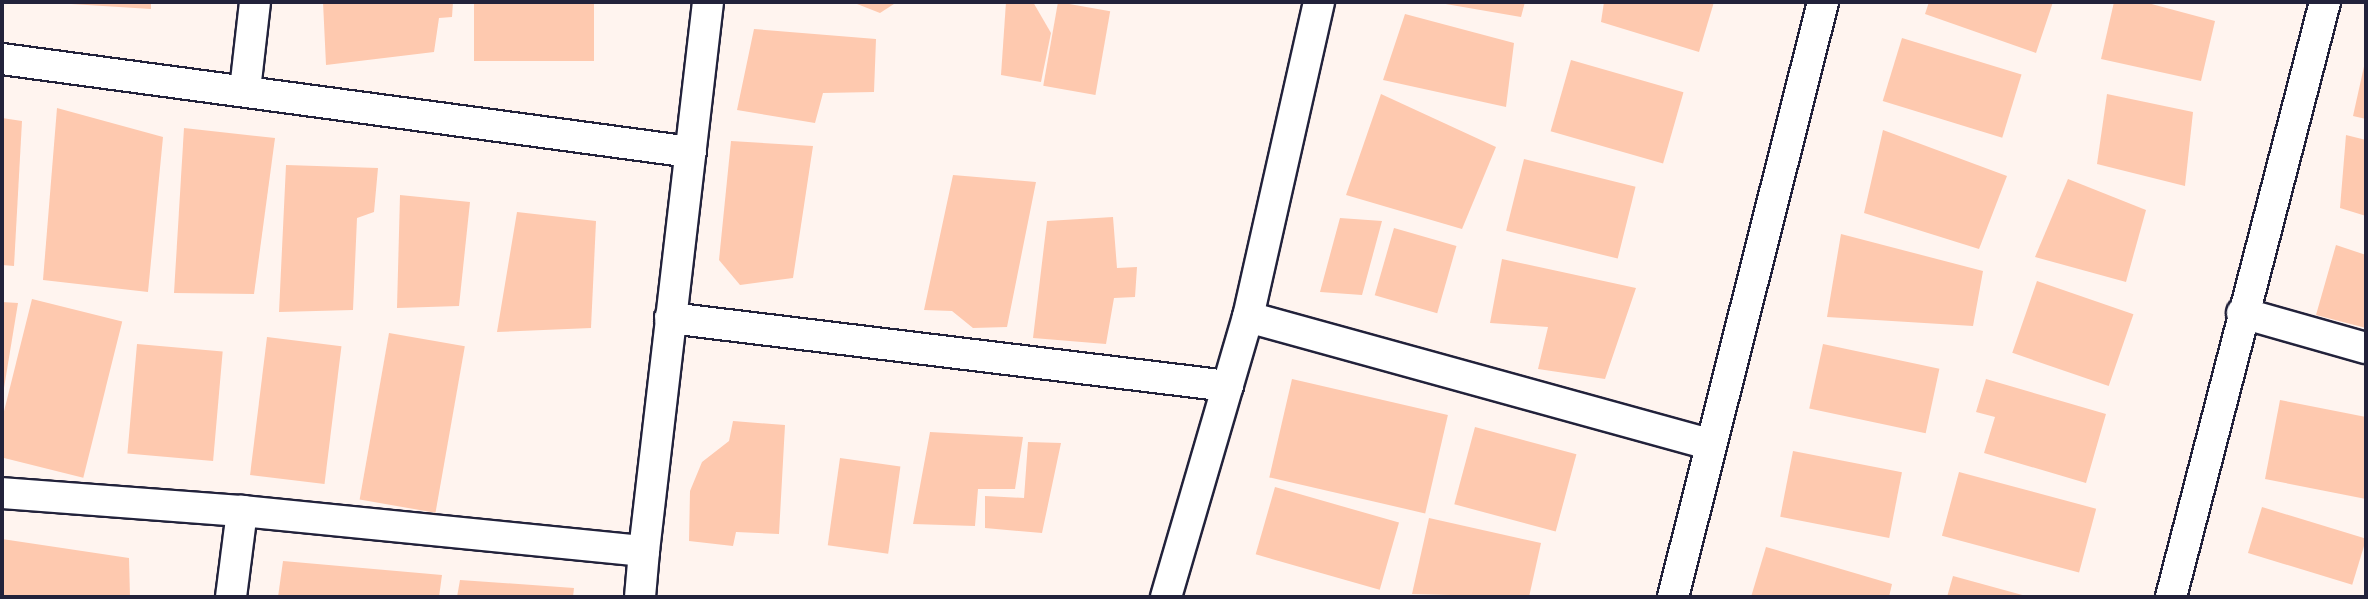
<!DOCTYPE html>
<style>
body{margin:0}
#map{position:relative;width:2368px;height:599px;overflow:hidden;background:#fff4ef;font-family:"Balsamiq Sans",sans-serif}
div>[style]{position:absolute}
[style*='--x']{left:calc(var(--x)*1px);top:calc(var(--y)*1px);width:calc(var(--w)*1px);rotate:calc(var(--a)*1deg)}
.building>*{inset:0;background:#fec9af;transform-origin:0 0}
.roads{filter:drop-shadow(2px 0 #22223b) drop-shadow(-2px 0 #22223b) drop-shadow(0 2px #22223b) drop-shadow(0 -2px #22223b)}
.street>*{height:30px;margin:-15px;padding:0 15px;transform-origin:15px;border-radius:15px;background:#fff}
span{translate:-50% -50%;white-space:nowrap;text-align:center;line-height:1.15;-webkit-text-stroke:7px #fff;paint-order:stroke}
.frame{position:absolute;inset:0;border:4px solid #22223b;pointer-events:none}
</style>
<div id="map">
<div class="building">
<i style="clip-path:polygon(71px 2px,151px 2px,151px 9px,71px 4px)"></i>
<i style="clip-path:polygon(323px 2px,453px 2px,452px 17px,439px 18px,434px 52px,326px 65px)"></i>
<i style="left:474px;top:2px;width:120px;height:59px"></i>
<i style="clip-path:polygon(852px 2px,897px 2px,880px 13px)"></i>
<i style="clip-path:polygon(1006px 2px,1033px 2px,1051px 33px,1041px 82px,1001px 75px)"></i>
<i style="left:1058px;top:2px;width:53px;height:85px;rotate:10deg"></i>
<i style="clip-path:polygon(1434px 2px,1525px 2px,1521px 17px)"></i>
<i style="clip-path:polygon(1604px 2px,1714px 2px,1699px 52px,1601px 22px)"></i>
<i style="clip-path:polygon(1929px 2px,2053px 2px,2036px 53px,1925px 14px)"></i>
<i style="clip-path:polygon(2114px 2px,2144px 2px,2215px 21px,2201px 81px,2101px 59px)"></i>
<i style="clip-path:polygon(1405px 14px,1514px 43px,1506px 107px,1383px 80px)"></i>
<i style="clip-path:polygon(754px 29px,876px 39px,874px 92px,823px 93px,815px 123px,737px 110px)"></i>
<i style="left:1902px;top:38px;width:125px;height:66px;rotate:17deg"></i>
<i style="left:1571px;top:60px;width:117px;height:74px;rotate:16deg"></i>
<i style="clip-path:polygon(2365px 62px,2366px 62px,2366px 119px,2353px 116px)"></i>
<i style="clip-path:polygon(1381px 94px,1496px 147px,1462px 229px,1346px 195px)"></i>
<i style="clip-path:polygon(2107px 94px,2193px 112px,2185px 186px,2097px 164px)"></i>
<i style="clip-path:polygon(57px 108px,163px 137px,148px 292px,43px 280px)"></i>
<i style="clip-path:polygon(2px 118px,22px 121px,14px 266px,2px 265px)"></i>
<i style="clip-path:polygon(184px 128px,275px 138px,254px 294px,174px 293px)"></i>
<i style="clip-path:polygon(1883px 130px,2007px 176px,1979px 249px,1864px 213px)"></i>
<i style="clip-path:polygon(2346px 135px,2366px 140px,2366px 216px,2340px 208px)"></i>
<i style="clip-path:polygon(731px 141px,813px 146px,793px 278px,740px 285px,719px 260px)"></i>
<i style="left:1524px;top:159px;width:115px;height:74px;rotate:14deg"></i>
<i style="clip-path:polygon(286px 165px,378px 168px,374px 212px,357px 218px,353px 310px,279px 312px)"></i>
<i style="clip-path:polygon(953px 175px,1036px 182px,1007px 327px,973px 328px,952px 311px,924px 310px)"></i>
<i style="clip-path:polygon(2068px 179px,2146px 210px,2126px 282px,2035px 257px)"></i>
<i style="clip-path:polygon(400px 195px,470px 202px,459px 306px,397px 308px)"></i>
<i style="clip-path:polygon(517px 212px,596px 221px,591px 328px,497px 332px)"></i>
<i style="clip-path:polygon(1113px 217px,1117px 268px,1137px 267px,1135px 297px,1114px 298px,1106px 344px,1033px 338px,1047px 221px)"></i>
<i style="clip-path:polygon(1340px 218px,1382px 221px,1362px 295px,1320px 292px)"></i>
<i style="left:1394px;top:228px;width:65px;height:70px;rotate:16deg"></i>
<i style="clip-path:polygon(1841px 234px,1983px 271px,1973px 326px,1827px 317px)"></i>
<i style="clip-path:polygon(2336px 245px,2366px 255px,2366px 328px,2316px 315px)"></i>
<i style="clip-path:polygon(1502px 259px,1636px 288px,1605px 379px,1538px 369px,1548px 327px,1490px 323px)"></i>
<i style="left:2037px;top:281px;width:102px;height:76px;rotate:19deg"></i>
<i style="left:32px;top:299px;width:93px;height:161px;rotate:14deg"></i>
<i style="clip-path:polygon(2px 302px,18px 303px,3px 394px,2px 394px)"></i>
<i style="left:389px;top:333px;width:77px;height:169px;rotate:10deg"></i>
<i style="left:267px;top:337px;width:75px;height:139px;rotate:7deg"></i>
<i style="left:137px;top:344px;width:86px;height:110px;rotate:5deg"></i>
<i style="left:1823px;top:344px;width:119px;height:66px;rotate:12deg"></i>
<i style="left:1292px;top:379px;width:160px;height:101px;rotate:13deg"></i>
<i style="clip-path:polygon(1986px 379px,2106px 414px,2086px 483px,1984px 453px,1995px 417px,1976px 412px)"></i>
<i style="clip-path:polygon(2280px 400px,2366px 417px,2366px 499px,2265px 479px)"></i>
<i style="clip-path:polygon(733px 421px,785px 425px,779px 534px,736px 532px,733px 546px,689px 541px,690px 491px,702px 462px,729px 441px)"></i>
<i style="left:1475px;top:427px;width:105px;height:80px;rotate:15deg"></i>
<i style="clip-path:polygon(930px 432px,1023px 437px,1015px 489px,978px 489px,975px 526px,913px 524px)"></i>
<i style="clip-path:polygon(1028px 442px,1061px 443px,1042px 533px,985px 528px,985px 496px,1024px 498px)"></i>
<i style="left:1793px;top:451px;width:111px;height:67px;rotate:11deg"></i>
<i style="left:840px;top:458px;width:61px;height:88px;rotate:8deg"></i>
<i style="left:1959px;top:472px;width:142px;height:66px;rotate:15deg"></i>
<i style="left:1275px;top:487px;width:129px;height:70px;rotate:16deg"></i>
<i style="left:2262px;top:507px;width:109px;height:48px;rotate:17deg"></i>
<i style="clip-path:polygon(1429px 518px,1541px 543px,1529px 597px,1412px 594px)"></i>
<i style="clip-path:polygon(2px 539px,129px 558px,130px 597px,2px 597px)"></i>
<i style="clip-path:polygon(1766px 547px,1892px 584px,1889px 597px,1751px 597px)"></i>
<i style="clip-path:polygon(283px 561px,442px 575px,439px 597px,278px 597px)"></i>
<i style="clip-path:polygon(1953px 576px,2026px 596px,2026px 597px,1947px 597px)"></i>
<i style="clip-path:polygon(460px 580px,574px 588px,573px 597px,457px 597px)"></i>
</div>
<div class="roads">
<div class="street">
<i style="--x:1319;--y:2;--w:323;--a:102.7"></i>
<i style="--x:1248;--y:317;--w:478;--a:15.4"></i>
<i style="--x:2;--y:59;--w:695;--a:7.69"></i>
<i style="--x:245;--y:90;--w:89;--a:-83.5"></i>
<i style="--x:2242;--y:313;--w:129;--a:15.8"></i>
<i style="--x:670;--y:318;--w:562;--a:6.95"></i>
<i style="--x:2;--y:493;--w:241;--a:4.3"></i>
<i style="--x:242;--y:511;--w:404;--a:5.7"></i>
<i style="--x:644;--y:551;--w:553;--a:-83.35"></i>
<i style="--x:231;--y:597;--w:87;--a:-82.7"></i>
<i style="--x:640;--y:597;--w:46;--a:-85"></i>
<i style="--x:1166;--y:597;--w:292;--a:-73.7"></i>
<i style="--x:1673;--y:597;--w:614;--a:-75.85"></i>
<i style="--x:2171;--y:597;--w:615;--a:-75.49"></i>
</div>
</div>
<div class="frame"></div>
</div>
